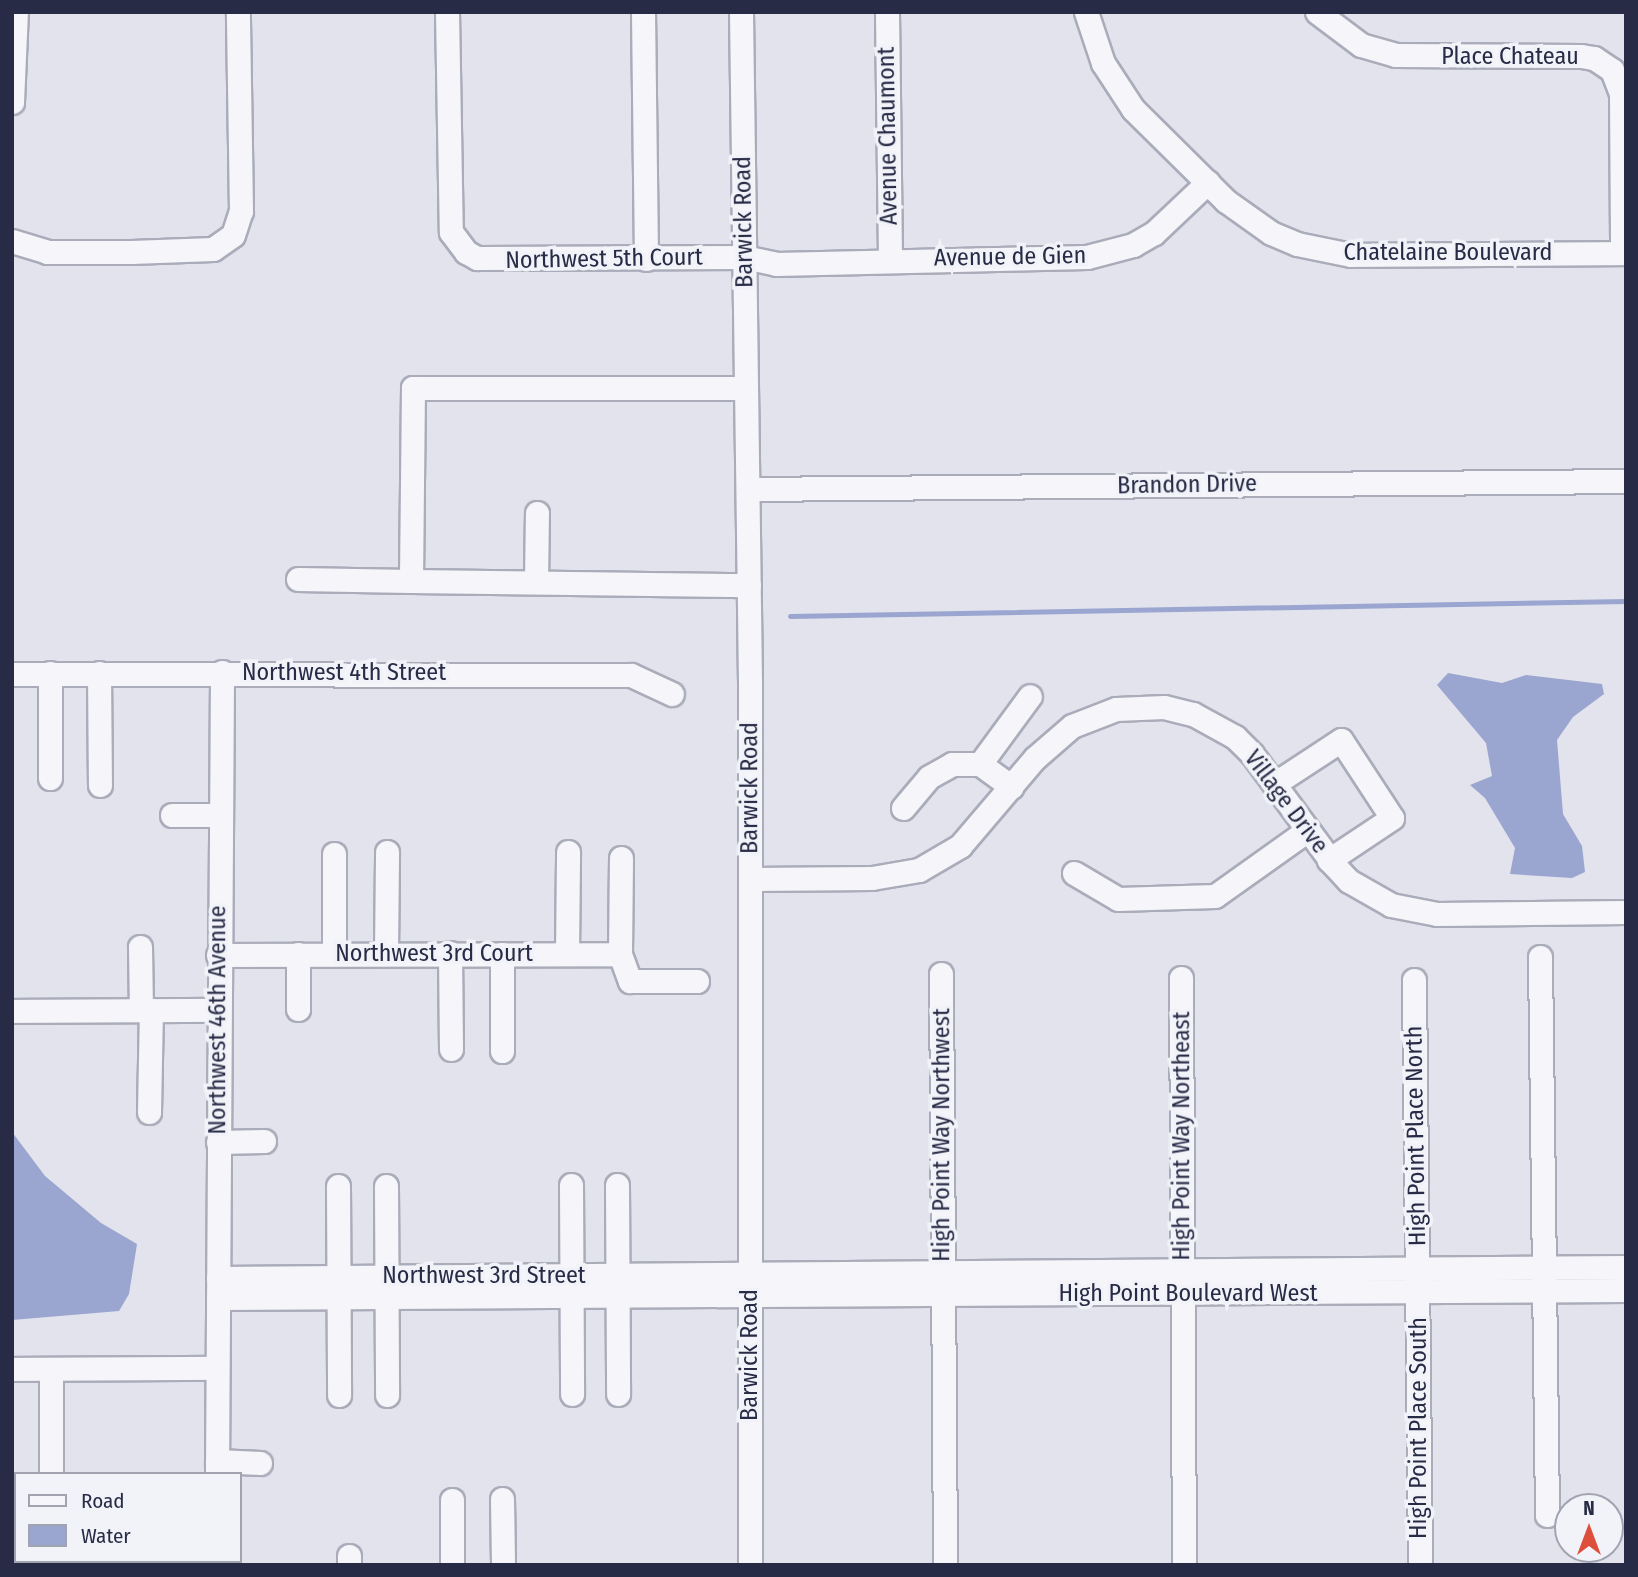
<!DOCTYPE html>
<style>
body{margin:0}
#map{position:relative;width:1638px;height:1577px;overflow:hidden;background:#e2e3ec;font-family:"Fira Sans Condensed",sans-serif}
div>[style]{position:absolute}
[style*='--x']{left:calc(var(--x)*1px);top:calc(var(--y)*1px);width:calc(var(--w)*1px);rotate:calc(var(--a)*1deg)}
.water>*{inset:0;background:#9aa5d0}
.stream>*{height:5px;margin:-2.5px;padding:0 2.5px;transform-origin:2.5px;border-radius:2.5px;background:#9aa5d0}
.roads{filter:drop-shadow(2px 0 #aaacba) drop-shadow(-2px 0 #aaacba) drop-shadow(0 2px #aaacba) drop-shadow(0 -2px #aaacba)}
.minor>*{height:23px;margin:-11.5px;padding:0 11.5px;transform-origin:11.5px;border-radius:11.5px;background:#f6f6fa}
span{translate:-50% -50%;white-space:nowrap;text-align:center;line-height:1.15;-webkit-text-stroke:7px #f2f3f9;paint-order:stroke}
.street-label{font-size:24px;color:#282b46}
.frame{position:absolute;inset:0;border:14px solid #282b46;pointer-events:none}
.legend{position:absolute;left:14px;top:1472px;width:228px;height:91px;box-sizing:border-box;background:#f2f3f9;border:2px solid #a1a3b1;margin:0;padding:9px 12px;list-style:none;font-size:21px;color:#282b46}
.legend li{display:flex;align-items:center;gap:14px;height:35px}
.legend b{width:35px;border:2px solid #a1a3b1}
.north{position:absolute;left:1554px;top:1493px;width:70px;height:70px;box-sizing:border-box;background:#f2f3f9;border:2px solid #a1a3b1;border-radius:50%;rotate:0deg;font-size:19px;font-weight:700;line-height:28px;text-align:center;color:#282b46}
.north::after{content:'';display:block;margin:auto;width:24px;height:32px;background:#de4f3b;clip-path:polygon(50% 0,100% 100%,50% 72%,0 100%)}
</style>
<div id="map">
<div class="water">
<i style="clip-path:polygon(1448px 673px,1502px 683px,1526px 675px,1602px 684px,1604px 694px,1573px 717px,1557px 740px,1563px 814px,1582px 846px,1585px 872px,1572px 878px,1510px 874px,1515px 848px,1485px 798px,1470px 785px,1492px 776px,1486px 743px,1437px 685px)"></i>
<i style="clip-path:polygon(12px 1132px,45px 1176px,101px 1223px,137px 1244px,129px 1294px,119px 1311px,12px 1320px)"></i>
</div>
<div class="stream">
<i style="--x:790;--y:616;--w:836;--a:-1.03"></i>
</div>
<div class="roads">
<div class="minor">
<i style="--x:447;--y:12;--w:220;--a:89"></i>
<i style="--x:451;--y:232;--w:25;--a:53"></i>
<i style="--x:466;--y:252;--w:13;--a:29"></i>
<i style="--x:477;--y:258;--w:267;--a:-0.2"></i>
<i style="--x:744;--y:257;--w:33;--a:12"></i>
<i style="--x:776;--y:264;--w:311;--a:-1.3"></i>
<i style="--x:1087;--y:257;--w:48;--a:-14.6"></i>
<i style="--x:1133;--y:245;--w:24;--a:-30"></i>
<i style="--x:1154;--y:233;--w:74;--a:-43.4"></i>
<i style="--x:643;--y:12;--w:247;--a:89.3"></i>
<i style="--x:741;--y:12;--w:669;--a:89.23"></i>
<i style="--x:750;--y:681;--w:884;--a:90"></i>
<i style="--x:887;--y:12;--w:247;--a:89.3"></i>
<i style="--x:1086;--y:12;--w:54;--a:71.6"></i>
<i style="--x:1103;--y:63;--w:55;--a:56.9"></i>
<i style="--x:1133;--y:109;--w:131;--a:44.7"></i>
<i style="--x:1226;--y:201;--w:55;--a:35.4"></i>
<i style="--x:1271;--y:233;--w:28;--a:23"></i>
<i style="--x:1297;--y:244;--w:55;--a:11.5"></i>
<i style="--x:1351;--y:255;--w:275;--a:-0.4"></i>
<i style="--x:1317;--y:12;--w:55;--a:36.9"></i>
<i style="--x:1361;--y:45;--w:35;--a:16"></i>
<i style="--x:1395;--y:55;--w:186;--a:0.3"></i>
<i style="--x:1581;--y:56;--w:13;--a:9"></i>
<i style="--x:1594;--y:58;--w:22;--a:34"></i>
<i style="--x:1612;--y:70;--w:25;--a:69"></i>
<i style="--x:1621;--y:93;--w:160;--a:89.6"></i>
<i style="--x:12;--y:102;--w:90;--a:-87.5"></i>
<i style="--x:12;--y:241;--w:37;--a:17"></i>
<i style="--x:47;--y:252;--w:84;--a:0"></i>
<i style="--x:131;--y:252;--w:82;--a:-2.1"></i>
<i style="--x:213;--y:249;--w:24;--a:-35"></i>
<i style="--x:233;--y:235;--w:25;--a:-72"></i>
<i style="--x:241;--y:211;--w:199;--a:-90.9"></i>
<i style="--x:746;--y:388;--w:333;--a:180"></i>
<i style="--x:413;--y:388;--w:193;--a:90.6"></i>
<i style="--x:411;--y:581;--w:338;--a:0.7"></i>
<i style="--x:748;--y:489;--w:878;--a:-0.52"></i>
<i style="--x:298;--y:579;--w:113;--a:1"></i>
<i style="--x:536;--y:582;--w:69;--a:-89.2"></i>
<i style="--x:50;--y:673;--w:105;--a:90"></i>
<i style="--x:99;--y:673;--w:112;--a:89.5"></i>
<i style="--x:12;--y:674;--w:619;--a:0.09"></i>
<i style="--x:631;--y:675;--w:45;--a:24.9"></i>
<i style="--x:980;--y:764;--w:84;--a:-53.7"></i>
<i style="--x:1274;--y:784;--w:80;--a:-33.3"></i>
<i style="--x:1341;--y:740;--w:93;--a:56.8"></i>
<i style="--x:1392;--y:818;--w:76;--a:146.3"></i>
<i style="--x:903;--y:808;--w:40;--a:-50"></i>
<i style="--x:929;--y:777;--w:26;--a:-29"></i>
<i style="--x:952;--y:764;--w:28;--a:0"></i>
<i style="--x:980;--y:764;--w:39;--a:36"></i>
<i style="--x:172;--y:815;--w:48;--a:0"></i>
<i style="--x:334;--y:854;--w:100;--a:90"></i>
<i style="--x:1074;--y:873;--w:51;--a:30.6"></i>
<i style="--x:1118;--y:899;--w:97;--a:-1.8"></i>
<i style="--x:1215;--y:896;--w:114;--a:-35.4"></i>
<i style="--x:750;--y:879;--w:122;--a:-0.5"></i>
<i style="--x:872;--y:878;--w:48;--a:-9.7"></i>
<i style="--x:919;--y:870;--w:48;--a:-30.3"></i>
<i style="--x:960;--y:846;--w:116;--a:-49.6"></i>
<i style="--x:1035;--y:758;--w:49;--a:-40.9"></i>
<i style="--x:1072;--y:726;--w:47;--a:-21.1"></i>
<i style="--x:1116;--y:709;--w:48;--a:-2.4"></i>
<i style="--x:1164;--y:707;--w:30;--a:14"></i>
<i style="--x:1193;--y:714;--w:48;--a:28.7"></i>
<i style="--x:1235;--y:737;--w:24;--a:45"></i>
<i style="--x:1252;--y:754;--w:137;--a:53.6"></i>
<i style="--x:1333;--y:864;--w:23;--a:47"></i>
<i style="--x:1349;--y:881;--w:48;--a:29.7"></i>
<i style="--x:1391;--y:905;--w:47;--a:11.1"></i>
<i style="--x:1437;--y:914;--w:189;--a:-0.6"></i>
<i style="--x:140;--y:947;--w:63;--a:89.1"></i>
<i style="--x:386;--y:953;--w:101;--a:-89.4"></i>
<i style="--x:450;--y:953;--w:96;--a:89.4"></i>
<i style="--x:502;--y:954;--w:97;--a:90"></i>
<i style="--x:567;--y:954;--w:102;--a:-89.4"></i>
<i style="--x:620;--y:954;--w:96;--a:-89.4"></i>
<i style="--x:218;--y:955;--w:402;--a:-0.1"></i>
<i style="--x:620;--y:954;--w:29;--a:70"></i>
<i style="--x:630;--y:981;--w:67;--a:0"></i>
<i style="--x:1540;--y:957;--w:558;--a:89.28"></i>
<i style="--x:941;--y:974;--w:591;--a:89.61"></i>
<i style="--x:1181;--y:978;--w:587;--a:89.71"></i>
<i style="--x:1414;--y:980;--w:585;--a:89.41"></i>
<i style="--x:298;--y:1009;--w:55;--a:-90"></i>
<i style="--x:12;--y:1011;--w:206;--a:-0.3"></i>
<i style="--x:149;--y:1112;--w:102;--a:-88.9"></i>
<i style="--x:218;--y:1142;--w:46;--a:-1.2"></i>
<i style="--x:571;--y:1185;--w:209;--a:89.7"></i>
<i style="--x:617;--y:1185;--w:209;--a:89.7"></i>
<i style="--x:338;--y:1186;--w:209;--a:89.7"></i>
<i style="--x:386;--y:1186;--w:209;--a:89.7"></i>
<i style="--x:218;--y:1278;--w:1408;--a:-0.45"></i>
<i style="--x:218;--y:1298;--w:1408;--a:-0.33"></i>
<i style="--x:12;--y:1369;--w:205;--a:-0.3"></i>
<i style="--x:51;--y:1369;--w:102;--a:90"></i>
<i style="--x:217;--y:1461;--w:43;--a:2.7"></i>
<i style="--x:217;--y:1474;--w:802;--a:-89.64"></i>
<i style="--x:502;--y:1499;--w:66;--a:89.1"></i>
<i style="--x:452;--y:1500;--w:65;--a:90"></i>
<i style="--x:349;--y:1556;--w:9;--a:90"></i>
<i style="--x:217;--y:1561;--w:4;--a:90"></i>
</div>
</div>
<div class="street-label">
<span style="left:1510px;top:57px">Place Chateau</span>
<span style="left:888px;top:136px;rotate:-91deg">Avenue Chaumont</span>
<span style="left:744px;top:222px;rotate:-91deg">Barwick Road</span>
<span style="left:1448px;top:253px">Chatelaine Boulevard</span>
<span style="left:1010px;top:257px;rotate:-1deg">Avenue de Gien</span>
<span style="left:604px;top:259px;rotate:-1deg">Northwest 5th Court</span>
<span style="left:1187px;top:485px;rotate:-1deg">Brandon Drive</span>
<span style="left:344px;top:673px">Northwest 4th Street</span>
<span style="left:750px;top:788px;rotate:-90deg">Barwick Road</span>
<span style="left:1286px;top:802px;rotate:53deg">Village Drive</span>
<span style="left:434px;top:954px">Northwest 3rd Court</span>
<span style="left:218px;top:1020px;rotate:-90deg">Northwest 46th Avenue</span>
<span style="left:942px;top:1135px;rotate:-90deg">High Point Way Northwest</span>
<span style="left:1182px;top:1136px;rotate:-90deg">High Point Way Northeast</span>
<span style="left:1416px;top:1136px;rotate:-91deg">High Point Place North</span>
<span style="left:484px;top:1276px">Northwest 3rd Street</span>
<span style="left:1188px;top:1294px">High Point Boulevard West</span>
<span style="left:750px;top:1355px;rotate:-90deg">Barwick Road</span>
<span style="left:1419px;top:1428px;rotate:-90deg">High Point Place South</span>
</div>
<div class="frame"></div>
<ul class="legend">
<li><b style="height:9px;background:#f6f6fa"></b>Road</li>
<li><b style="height:19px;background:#9aa5d0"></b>Water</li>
</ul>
<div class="north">N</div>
</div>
